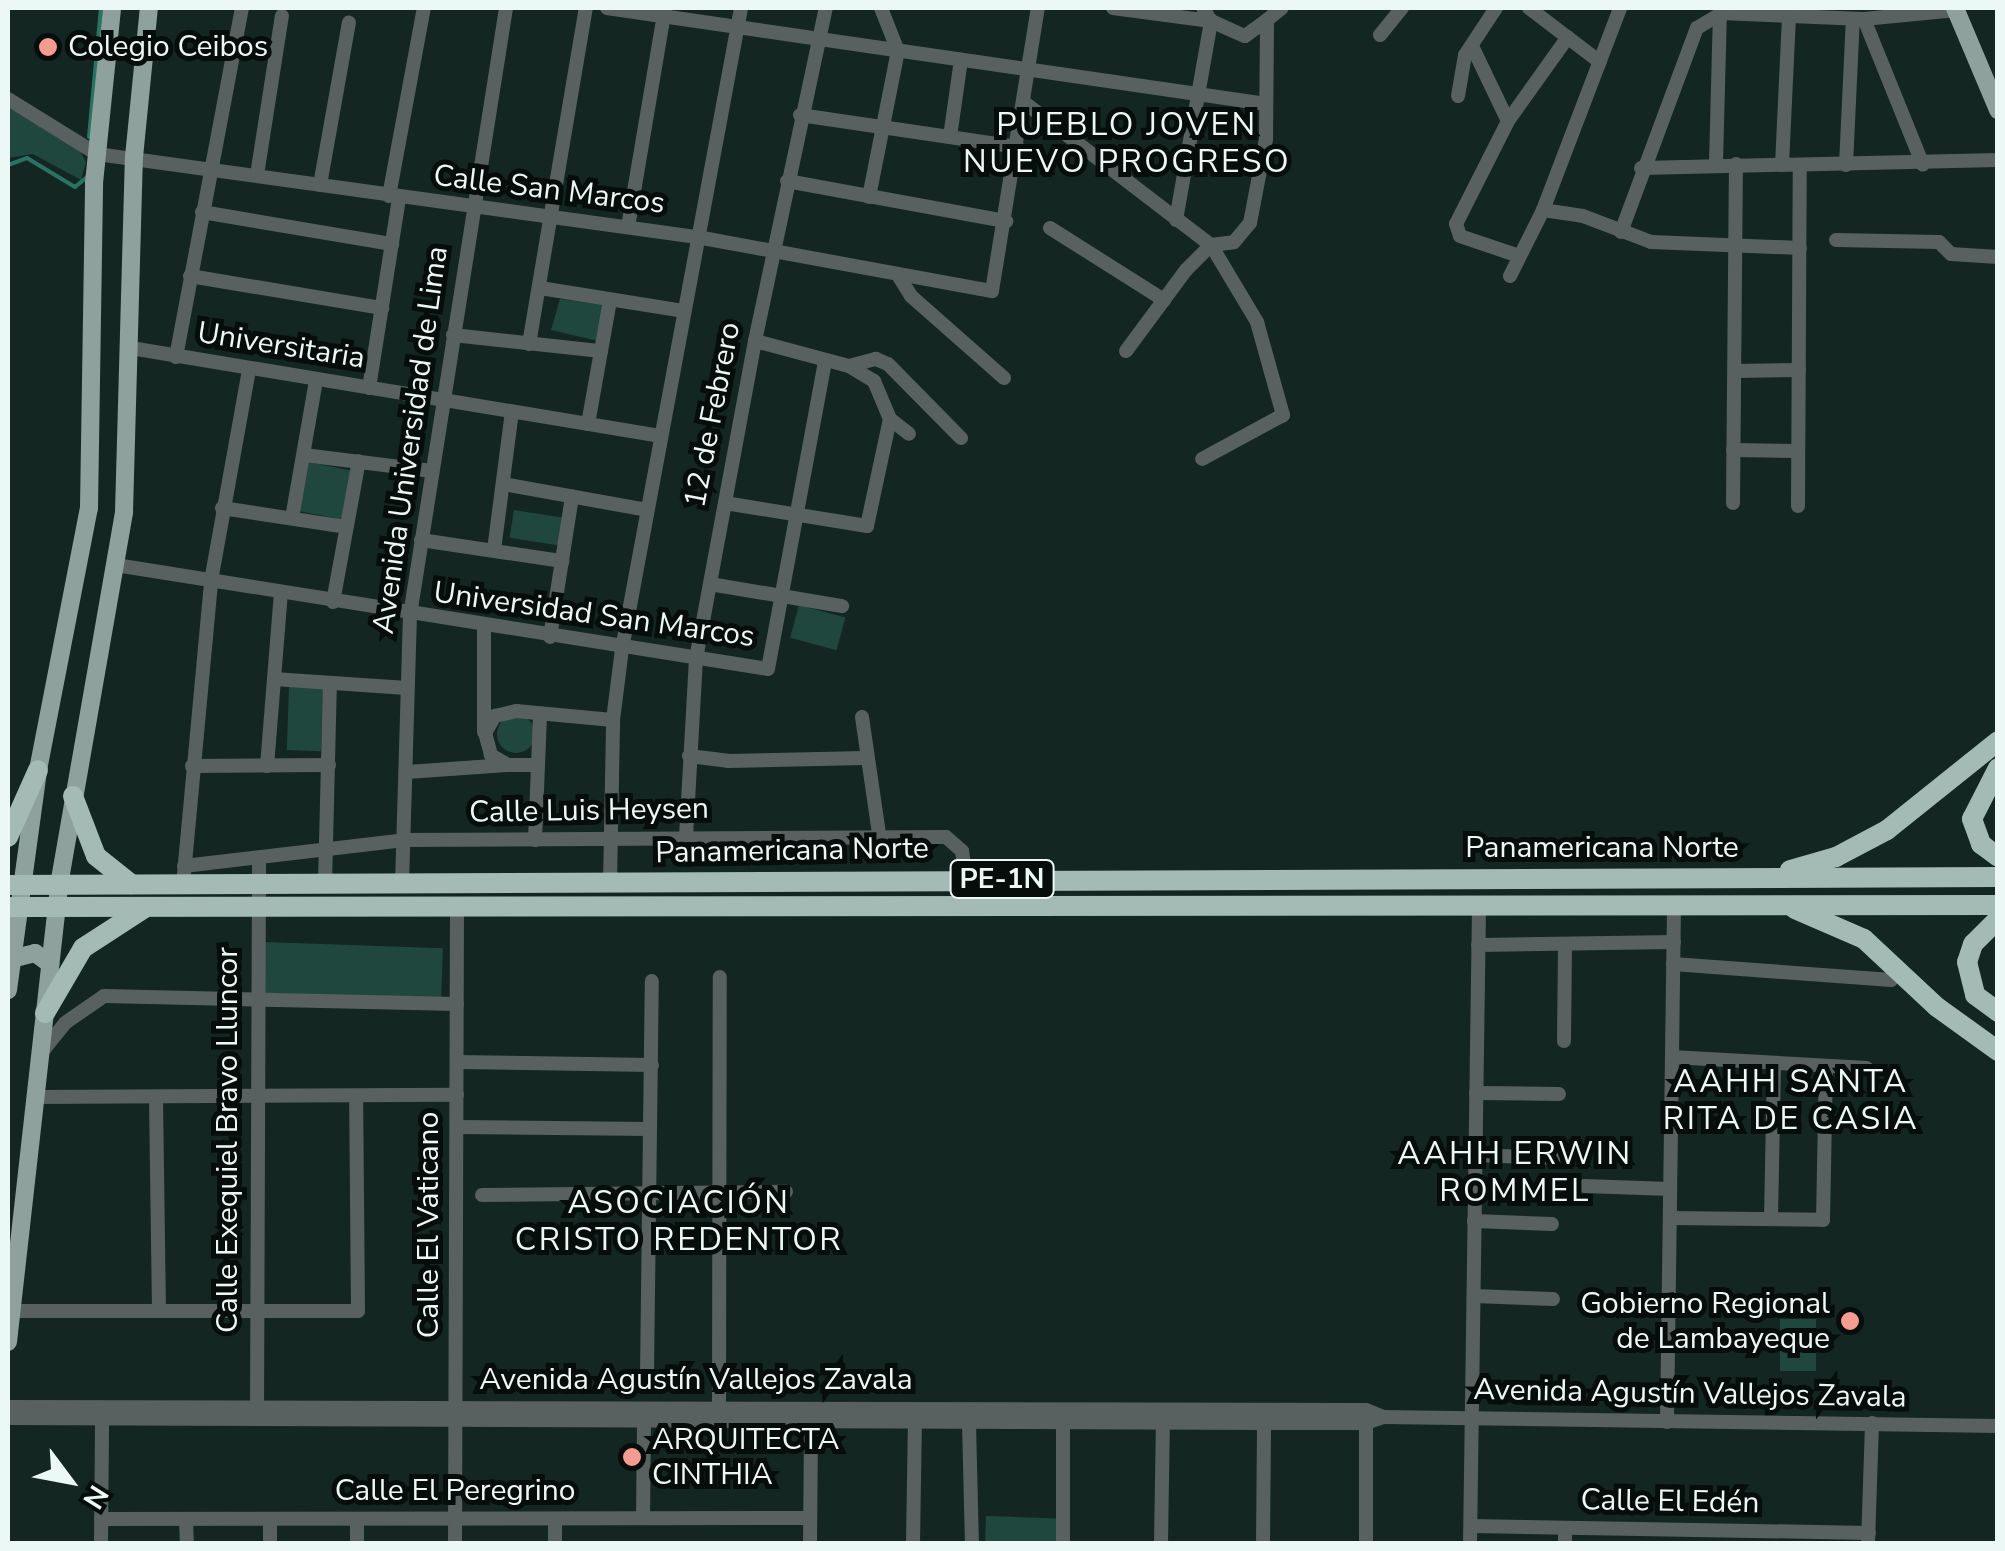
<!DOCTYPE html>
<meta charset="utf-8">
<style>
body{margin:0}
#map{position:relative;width:2005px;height:1551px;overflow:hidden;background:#132622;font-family:"Nunito Sans",sans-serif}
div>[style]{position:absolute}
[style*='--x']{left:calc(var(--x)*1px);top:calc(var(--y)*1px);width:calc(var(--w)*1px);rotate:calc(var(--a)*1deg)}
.green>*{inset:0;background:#20473e;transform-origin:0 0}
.round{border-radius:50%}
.stream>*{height:4px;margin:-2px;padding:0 2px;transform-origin:2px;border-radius:2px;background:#297365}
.minor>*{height:14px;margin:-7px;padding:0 7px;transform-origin:7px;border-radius:7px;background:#58615f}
.major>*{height:18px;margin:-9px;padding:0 9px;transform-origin:9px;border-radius:9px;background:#8ea19c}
.highway>*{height:20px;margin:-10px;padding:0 10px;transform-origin:10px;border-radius:10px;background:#a4bbb5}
.dots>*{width:28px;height:28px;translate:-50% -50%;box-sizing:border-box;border:5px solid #060d0b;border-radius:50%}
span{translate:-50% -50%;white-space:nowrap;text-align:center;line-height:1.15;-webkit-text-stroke:10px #060d0b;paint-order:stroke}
.shield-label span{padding:2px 8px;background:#060d0b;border:2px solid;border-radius:8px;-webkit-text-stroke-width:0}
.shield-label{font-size:28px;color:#ecf8f5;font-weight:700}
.poi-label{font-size:30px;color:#ecf8f5}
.left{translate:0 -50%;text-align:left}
.right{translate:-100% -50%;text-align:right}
.street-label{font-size:30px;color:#ecf8f5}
.neighbourhood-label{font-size:32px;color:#ecf8f5;letter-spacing:2.5px}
.frame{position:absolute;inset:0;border:10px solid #ecf8f5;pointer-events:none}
.north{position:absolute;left:20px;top:1431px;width:100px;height:100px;-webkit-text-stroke:8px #060d0b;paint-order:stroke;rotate:122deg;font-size:28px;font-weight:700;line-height:40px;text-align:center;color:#ecf8f5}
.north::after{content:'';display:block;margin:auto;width:35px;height:45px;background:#ecf8f5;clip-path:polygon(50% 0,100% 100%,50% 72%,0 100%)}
</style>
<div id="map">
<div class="green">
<i style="clip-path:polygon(9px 108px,80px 151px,86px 162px,81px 180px,33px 154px,8px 158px)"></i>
<i style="clip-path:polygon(560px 299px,604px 305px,598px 341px,551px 330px)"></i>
<i style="left:308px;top:462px;width:44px;height:50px;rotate:11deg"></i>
<i style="left:514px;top:510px;width:50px;height:28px;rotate:9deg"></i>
<i style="left:799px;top:605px;width:48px;height:34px;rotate:15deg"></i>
<i style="left:289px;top:687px;width:34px;height:63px;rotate:2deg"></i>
<i class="round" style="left:497px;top:715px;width:38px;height:38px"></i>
<i style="left:264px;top:942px;width:179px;height:51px;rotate:2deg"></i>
<i style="left:1780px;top:1319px;width:36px;height:52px"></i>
<i style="left:986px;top:1516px;width:72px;height:28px;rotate:2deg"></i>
</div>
<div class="stream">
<i style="--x:89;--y:137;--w:130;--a:-84.7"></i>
<i style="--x:8;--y:165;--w:20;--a:-20"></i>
<i style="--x:27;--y:158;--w:56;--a:31.1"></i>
<i style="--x:75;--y:187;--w:16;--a:-40"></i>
<i style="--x:8;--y:491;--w:14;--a:90"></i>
</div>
<div class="minor">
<i style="--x:607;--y:8;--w:666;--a:8.29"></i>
<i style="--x:1113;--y:8;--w:99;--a:7.6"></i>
<i style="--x:1211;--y:21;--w:37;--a:24"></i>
<i style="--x:1245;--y:36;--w:27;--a:-36"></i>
<i style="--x:1529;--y:8;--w:89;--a:37.3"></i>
<i style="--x:1864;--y:19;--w:157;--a:68"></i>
<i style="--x:1380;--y:35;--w:35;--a:-51"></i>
<i style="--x:1472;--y:46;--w:83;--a:64.4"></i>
<i style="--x:1458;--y:96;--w:42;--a:-80.3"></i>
<i style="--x:1465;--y:55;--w:56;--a:-56.6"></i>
<i style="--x:8;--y:99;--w:105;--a:31.7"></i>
<i style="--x:97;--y:154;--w:606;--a:7.88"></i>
<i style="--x:697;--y:237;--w:300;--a:10.4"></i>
<i style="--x:992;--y:291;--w:287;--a:-80.8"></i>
<i style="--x:1025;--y:103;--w:234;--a:37.4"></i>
<i style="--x:1211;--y:245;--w:90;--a:59.1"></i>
<i style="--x:1257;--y:322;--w:97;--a:74.4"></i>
<i style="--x:1283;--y:415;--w:92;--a:151.5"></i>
<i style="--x:800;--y:115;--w:220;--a:8.4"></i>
<i style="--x:950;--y:137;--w:78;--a:-81.9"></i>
<i style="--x:1716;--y:163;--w:150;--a:-88.5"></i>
<i style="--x:1720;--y:13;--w:144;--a:2.4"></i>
<i style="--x:1864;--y:19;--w:93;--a:-5.5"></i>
<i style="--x:1782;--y:165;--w:147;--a:-87.3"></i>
<i style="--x:1846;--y:165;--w:146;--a:-87.3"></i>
<i style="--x:1641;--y:168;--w:357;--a:-1.3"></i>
<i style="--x:257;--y:175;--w:161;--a:-81.1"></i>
<i style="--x:787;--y:181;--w:223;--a:10.4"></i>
<i style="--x:320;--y:185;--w:165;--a:-79.9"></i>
<i style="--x:389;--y:196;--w:191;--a:-79.5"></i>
<i style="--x:869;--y:197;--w:149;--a:-78.8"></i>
<i style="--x:898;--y:51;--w:46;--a:-111.6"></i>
<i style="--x:1543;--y:210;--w:216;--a:-69.1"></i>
<i style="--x:202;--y:212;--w:193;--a:9.6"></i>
<i style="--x:1176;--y:220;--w:202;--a:-80"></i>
<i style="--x:1211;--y:21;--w:15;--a:-122"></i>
<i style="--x:628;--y:227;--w:222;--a:-80.4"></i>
<i style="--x:1050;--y:228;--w:135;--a:32.3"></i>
<i style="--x:1621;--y:232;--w:218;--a:-69.6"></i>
<i style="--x:1697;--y:28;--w:31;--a:-31"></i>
<i style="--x:1836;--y:240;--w:103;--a:1.1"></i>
<i style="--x:1939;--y:242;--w:17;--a:45"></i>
<i style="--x:1951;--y:254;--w:47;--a:3.7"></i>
<i style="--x:1519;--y:256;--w:62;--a:-161.3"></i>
<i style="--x:1460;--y:236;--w:13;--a:-108"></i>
<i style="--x:1456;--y:224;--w:115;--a:-63.2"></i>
<i style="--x:1508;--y:121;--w:103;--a:-54.5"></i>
<i style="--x:898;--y:275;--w:25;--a:58"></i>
<i style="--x:911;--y:296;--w:124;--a:41.4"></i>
<i style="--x:190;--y:276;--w:195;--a:9.5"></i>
<i style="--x:1510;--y:276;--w:74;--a:-63.4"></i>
<i style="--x:1543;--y:210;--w:40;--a:8.5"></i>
<i style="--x:1583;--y:216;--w:73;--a:20.9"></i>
<i style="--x:1651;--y:242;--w:149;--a:2.3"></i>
<i style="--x:540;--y:288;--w:145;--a:9.1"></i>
<i style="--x:453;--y:335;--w:149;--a:6.2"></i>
<i style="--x:755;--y:341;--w:97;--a:14.9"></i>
<i style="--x:849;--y:366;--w:29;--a:31"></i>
<i style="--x:874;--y:381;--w:41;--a:67.2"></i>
<i style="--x:890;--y:419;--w:24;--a:38"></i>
<i style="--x:529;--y:344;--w:341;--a:-80.4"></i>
<i style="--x:131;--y:348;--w:536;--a:9.44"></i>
<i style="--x:1126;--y:351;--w:101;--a:-53.5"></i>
<i style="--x:1186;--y:270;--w:35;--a:-45"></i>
<i style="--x:1211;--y:245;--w:23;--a:-7"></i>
<i style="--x:1234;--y:242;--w:25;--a:-50"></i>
<i style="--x:1250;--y:223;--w:86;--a:-79.2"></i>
<i style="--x:1266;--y:139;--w:119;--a:-89.5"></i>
<i style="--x:1267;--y:20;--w:19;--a:-39"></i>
<i style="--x:176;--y:357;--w:355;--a:-79.3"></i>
<i style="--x:849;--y:366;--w:28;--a:-15"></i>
<i style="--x:876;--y:359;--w:13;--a:23"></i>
<i style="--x:888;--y:364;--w:104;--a:45.4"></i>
<i style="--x:1735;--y:371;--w:64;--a:-0.9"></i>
<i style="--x:369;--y:388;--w:192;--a:-81"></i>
<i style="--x:588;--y:424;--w:126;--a:-79.9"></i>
<i style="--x:1733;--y:450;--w:65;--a:0.9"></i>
<i style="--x:304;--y:455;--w:129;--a:7.1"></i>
<i style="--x:503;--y:484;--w:146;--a:10.2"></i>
<i style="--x:725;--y:503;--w:144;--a:9.2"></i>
<i style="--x:867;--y:526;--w:109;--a:-77.9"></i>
<i style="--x:1733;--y:503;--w:339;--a:-89.5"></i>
<i style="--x:1798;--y:506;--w:341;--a:-89.7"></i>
<i style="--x:222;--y:508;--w:125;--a:8.7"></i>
<i style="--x:292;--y:518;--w:140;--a:-80.1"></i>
<i style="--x:421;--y:540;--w:143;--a:8.5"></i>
<i style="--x:494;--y:550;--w:139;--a:-82.6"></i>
<i style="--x:116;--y:565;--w:660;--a:9.06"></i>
<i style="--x:768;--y:669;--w:312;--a:-79.5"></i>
<i style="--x:710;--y:584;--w:134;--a:9.5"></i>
<i style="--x:333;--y:602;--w:143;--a:-79.6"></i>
<i style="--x:484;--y:627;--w:105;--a:90"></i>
<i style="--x:550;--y:637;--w:142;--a:-81.1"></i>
<i style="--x:274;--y:679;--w:133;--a:3.9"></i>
<i style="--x:862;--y:717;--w:124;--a:81.7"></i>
<i style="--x:689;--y:756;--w:39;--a:7"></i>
<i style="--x:728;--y:761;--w:136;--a:-1.3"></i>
<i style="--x:537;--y:765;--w:29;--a:180"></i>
<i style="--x:508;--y:765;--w:20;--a:-150"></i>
<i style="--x:491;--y:755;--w:23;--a:-105"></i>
<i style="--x:485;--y:733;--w:20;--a:-60"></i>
<i style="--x:495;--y:716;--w:22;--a:-13"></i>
<i style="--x:516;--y:711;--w:97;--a:5.3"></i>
<i style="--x:192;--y:766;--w:137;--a:-0.4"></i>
<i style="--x:267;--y:766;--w:174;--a:-85.4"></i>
<i style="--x:407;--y:772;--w:100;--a:-4"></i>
<i style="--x:686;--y:837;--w:178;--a:-86.8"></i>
<i style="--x:696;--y:659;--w:323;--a:-79.5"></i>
<i style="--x:755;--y:341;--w:340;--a:-78"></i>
<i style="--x:535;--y:840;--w:126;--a:-87.7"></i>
<i style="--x:184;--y:866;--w:222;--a:-6.7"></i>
<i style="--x:404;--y:840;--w:542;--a:-0.32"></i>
<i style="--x:946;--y:837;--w:21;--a:41"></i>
<i style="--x:962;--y:851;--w:28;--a:82"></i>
<i style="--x:184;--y:874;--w:294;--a:-84.7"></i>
<i style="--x:211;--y:581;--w:215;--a:-79.8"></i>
<i style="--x:610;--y:883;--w:163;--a:-88.9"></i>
<i style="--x:613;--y:720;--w:72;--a:-82.8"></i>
<i style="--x:622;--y:649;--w:652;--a:-79.48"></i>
<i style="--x:325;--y:884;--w:200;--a:-88.6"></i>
<i style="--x:402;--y:884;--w:269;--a:-88.3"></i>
<i style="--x:410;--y:615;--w:615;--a:-81.01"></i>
<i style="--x:1478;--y:945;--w:196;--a:-0.9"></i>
<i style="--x:1673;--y:964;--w:219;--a:4.2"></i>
<i style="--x:1564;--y:1041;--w:97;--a:-89.4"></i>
<i style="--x:41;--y:1053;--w:38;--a:-51"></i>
<i style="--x:65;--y:1023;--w:47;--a:-34.7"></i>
<i style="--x:104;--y:996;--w:353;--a:1.3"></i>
<i style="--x:1672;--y:1057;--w:195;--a:3.2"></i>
<i style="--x:457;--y:1062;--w:195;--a:0.9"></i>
<i style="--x:1476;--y:1093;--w:83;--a:0.7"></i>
<i style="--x:35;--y:1097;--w:422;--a:-0.3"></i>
<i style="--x:156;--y:1097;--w:214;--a:89.2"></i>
<i style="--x:457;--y:1127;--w:193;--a:0.6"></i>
<i style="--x:1475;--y:1155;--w:79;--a:2.2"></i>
<i style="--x:1584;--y:1186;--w:86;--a:2"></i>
<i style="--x:482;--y:1195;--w:304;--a:-0.6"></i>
<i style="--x:1670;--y:1218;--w:153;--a:0.7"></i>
<i style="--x:1823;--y:1220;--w:154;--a:-88.9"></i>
<i style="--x:1771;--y:1219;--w:156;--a:-88.9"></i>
<i style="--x:1474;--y:1221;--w:78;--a:2.2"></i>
<i style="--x:1474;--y:1296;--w:79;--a:2.2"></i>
<i style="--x:11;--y:1311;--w:347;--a:0"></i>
<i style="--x:358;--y:1311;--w:215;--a:-90.5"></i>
<i style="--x:647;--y:1374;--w:393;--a:-89.3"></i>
<i style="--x:8;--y:1407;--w:1358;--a:0.13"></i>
<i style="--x:1366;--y:1410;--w:18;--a:22"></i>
<i style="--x:1383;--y:1417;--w:615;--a:0.84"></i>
<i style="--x:719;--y:1407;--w:430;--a:-89.9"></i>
<i style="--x:257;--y:1414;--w:554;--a:-89.79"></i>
<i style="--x:1366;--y:1414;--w:130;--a:90"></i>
<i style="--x:8;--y:1418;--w:1256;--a:0.23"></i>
<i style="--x:1264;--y:1423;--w:102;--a:0"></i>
<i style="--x:1366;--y:1423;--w:18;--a:-19"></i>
<i style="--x:1667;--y:1422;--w:517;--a:-89.22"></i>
<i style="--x:969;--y:1423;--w:121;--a:88.6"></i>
<i style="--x:643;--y:1518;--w:96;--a:-89.4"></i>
<i style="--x:101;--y:1519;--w:708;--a:-0.08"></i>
<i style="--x:186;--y:1519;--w:25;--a:88"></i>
<i style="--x:1471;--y:1526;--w:398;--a:1"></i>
<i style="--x:101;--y:1544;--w:124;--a:-89.5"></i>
<i style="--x:270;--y:1544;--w:25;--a:-90"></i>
<i style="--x:357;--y:1544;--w:25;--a:-90"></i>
<i style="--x:455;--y:1544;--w:637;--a:-89.82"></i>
<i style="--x:555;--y:1544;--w:25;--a:-90"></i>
<i style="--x:810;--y:1544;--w:121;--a:-89.5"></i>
<i style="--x:913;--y:1544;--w:125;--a:-89.1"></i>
<i style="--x:1063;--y:1544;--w:121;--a:-90"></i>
<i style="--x:1161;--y:1544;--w:129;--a:-89.1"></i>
<i style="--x:1263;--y:1544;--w:121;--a:-89.5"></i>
<i style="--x:1470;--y:1544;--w:639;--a:-89.19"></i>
<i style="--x:1565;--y:1544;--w:16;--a:-90"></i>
<i style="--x:1868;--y:1544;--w:121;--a:-88.1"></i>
</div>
<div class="major">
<i style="--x:1955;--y:8;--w:111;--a:67.1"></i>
<i style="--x:11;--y:959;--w:25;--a:-14"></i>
<i style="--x:35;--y:953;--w:19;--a:36"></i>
<i style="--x:8;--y:990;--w:222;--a:-82.2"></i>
<i style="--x:38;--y:770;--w:267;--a:-79"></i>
<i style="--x:89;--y:508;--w:325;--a:-89.1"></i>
<i style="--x:94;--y:183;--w:176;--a:-84.1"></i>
<i style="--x:8;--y:1342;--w:460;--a:-83.6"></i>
<i style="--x:59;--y:885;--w:379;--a:-80.1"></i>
<i style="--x:124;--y:512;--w:355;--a:-88.4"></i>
<i style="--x:134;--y:157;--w:150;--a:-84.3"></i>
</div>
<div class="highway">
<i style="--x:1998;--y:768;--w:57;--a:117"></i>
<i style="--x:1972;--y:819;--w:27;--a:70"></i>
<i style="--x:1981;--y:844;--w:21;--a:37"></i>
<i style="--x:73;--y:796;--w:64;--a:69"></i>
<i style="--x:96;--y:856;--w:45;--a:38.7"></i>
<i style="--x:8;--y:837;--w:73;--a:-65.9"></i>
<i style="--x:1790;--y:870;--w:48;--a:-15.8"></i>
<i style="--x:1836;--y:857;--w:58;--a:-27.9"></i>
<i style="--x:1887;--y:830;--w:142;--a:-38.7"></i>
<i style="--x:8;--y:885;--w:1990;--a:-0.23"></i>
<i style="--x:8;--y:907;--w:1990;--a:-0.06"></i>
<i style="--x:1795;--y:909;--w:75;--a:23.5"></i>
<i style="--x:1864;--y:939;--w:100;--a:43"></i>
<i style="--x:1937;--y:1007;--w:75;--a:35.8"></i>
<i style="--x:1998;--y:919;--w:35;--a:135"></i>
<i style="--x:1973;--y:944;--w:19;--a:108"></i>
<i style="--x:1967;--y:962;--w:34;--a:76"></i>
<i style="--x:1975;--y:995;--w:29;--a:36"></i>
<i style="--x:45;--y:1013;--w:75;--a:-59.7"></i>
<i style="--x:83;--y:948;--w:72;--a:-33"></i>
</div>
<div class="dots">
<i style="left:48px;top:47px;background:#f59c91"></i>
<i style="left:1850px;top:1321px;background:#f59c91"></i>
<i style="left:632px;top:1457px;background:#f59c91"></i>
</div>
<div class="shield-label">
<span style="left:1002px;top:879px">PE-1N</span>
</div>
<div class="poi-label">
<span class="left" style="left:68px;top:47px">Colegio Ceibos</span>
<span class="right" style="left:1830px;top:1321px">Gobierno Regional<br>de Lambayeque</span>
<span class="left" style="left:652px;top:1457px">ARQUITECTA<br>CINTHIA</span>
</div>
<div class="street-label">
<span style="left:549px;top:190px;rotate:7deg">Calle San Marcos</span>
<span style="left:281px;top:346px;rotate:9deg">Universitaria</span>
<span style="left:713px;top:415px;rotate:-79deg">12 de Febrero</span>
<span style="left:411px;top:440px;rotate:-82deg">Avenida Universidad de Lima</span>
<span style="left:594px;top:615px;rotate:8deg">Universidad San Marcos</span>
<span style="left:589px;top:811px;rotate:-1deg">Calle Luis Heysen</span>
<span style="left:1602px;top:848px">Panamericana Norte</span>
<span style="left:792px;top:851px;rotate:-1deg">Panamericana Norte</span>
<span style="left:228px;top:1140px;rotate:-90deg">Calle Exequiel Bravo Lluncor</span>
<span style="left:429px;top:1225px;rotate:-90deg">Calle El Vaticano</span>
<span style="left:696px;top:1380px">Avenida Agustín Vallejos Zavala</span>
<span style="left:1690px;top:1394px;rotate:1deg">Avenida Agustín Vallejos Zavala</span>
<span style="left:455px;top:1491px">Calle El Peregrino</span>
<span style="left:1670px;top:1502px;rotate:1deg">Calle El Edén</span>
</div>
<div class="neighbourhood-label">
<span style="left:1127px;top:144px">PUEBLO JOVEN<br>NUEVO PROGRESO</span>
<span style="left:1791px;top:1101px">AAHH SANTA<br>RITA DE CASIA</span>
<span style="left:1515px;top:1173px">AAHH ERWIN<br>ROMMEL</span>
<span style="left:679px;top:1222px">ASOCIACIÓN<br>CRISTO REDENTOR</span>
</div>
<div class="frame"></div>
<div class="north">N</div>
</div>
